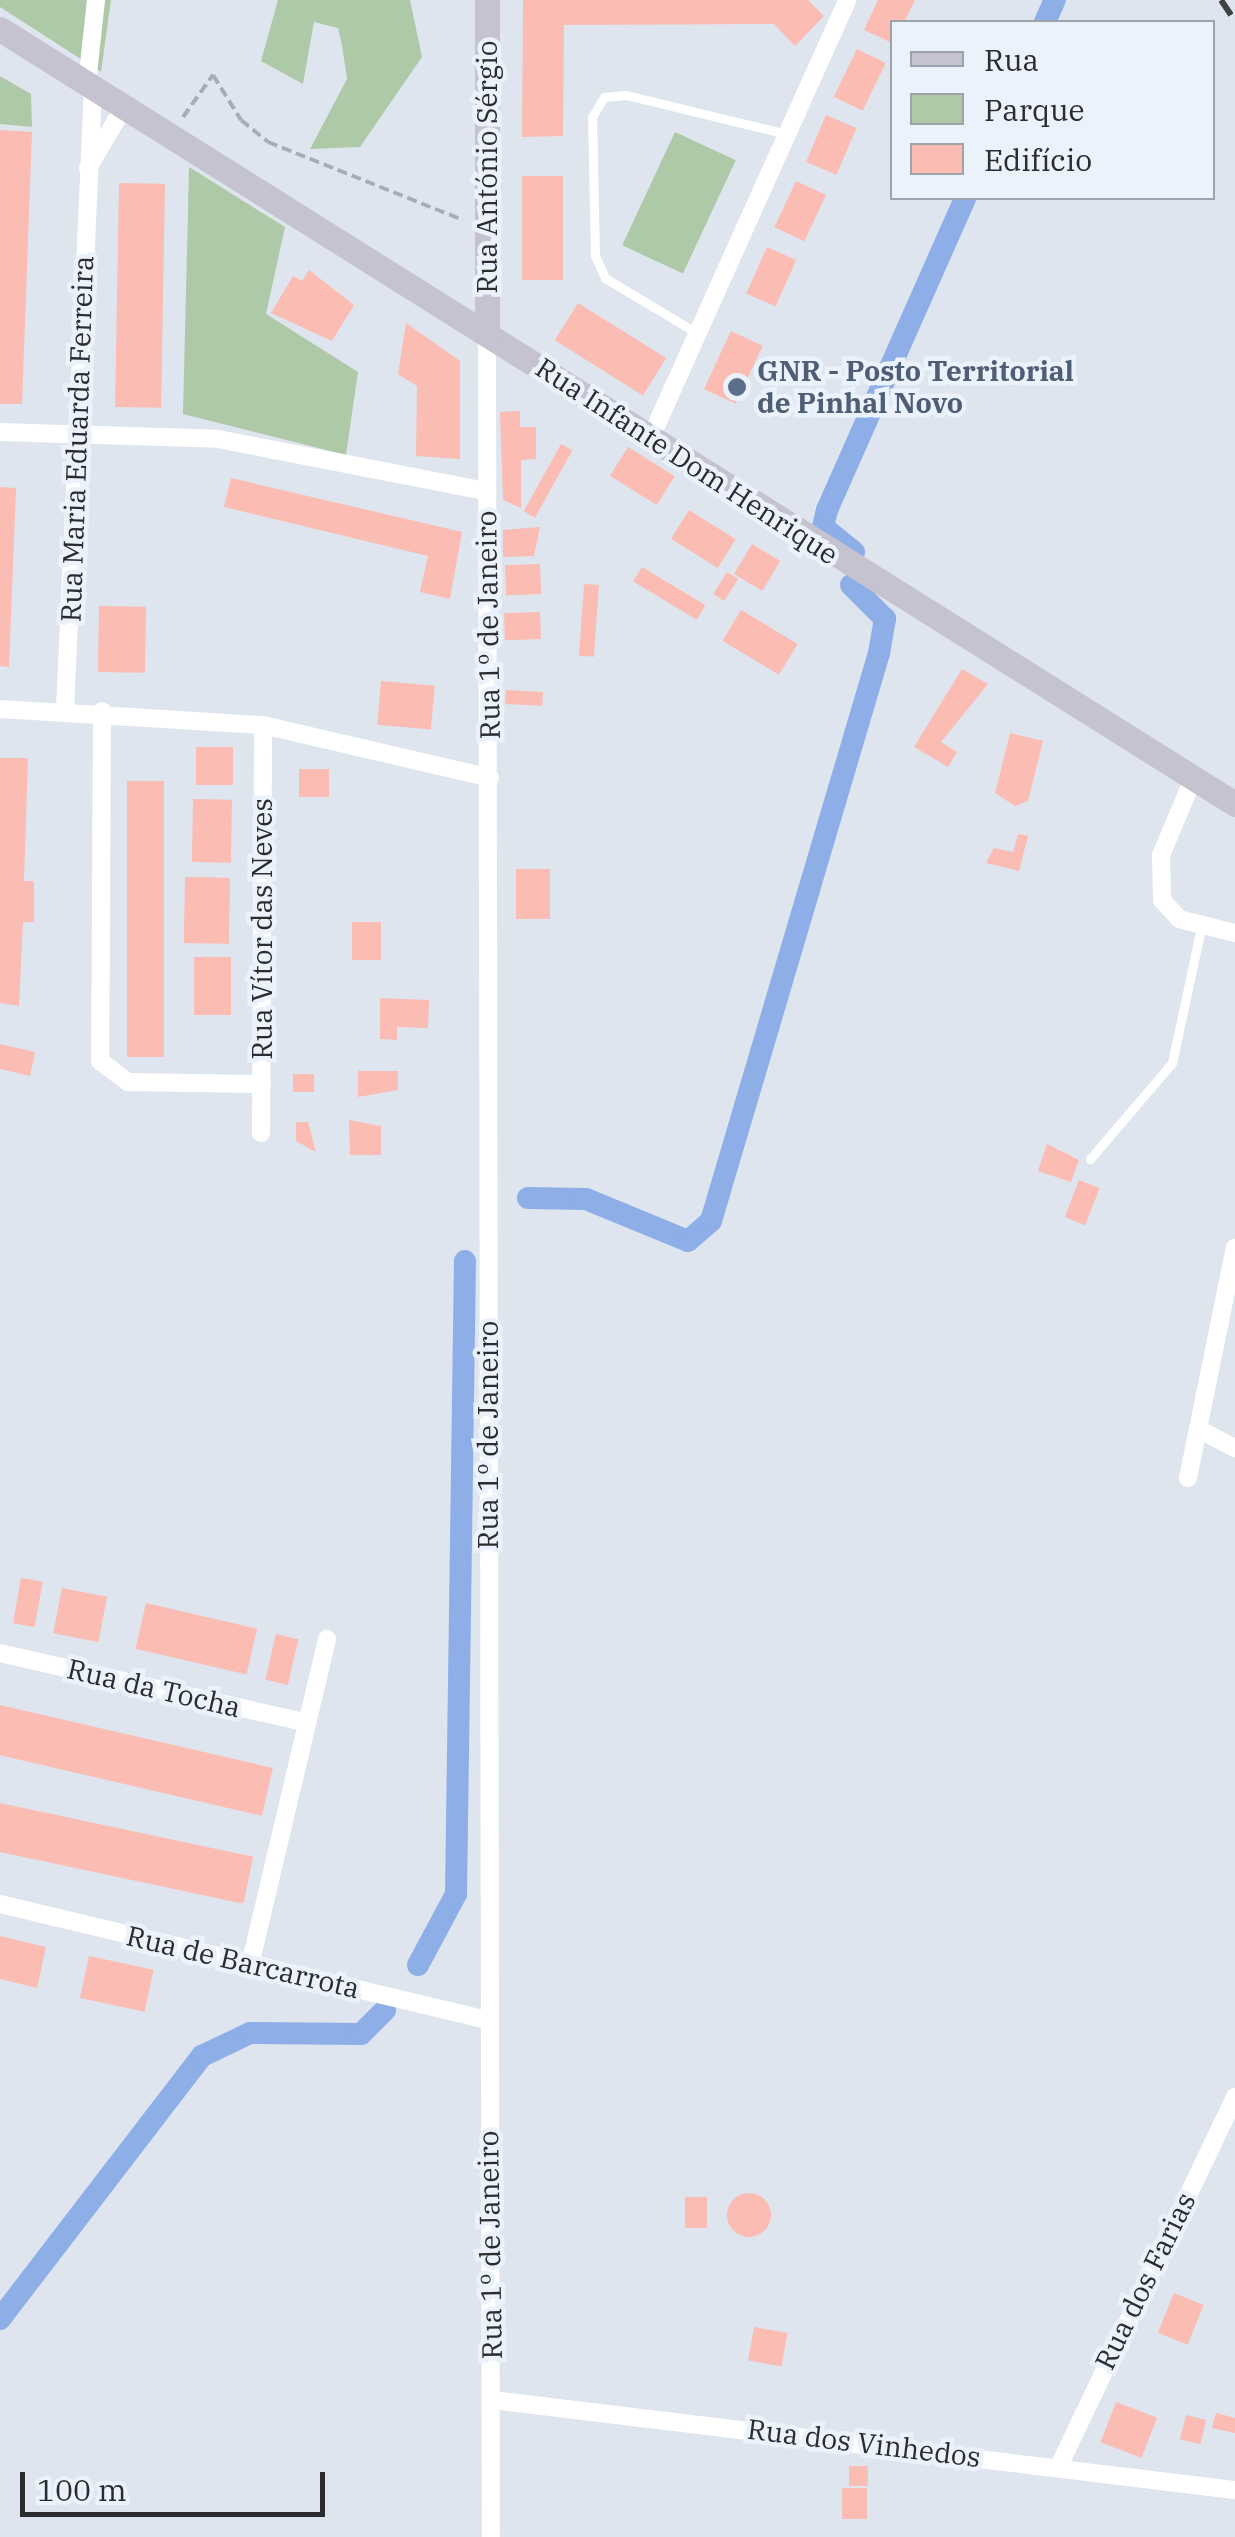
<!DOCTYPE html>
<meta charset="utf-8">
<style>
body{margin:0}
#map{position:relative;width:1235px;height:2537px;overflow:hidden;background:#dfe5ee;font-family:"IBM Plex Serif",serif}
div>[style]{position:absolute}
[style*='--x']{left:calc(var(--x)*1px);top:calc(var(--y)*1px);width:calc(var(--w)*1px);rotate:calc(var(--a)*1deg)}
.green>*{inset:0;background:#aec9a8;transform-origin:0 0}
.canal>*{height:22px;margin:-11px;padding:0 11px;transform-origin:11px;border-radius:11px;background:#8eaee8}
.building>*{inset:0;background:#fabcb3;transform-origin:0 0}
.round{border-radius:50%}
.path>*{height:4px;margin-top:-2px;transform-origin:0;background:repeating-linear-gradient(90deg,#a8adb4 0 10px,transparent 0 15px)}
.lane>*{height:9px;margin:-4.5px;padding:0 4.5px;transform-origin:4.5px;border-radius:4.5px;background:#fff}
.street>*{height:18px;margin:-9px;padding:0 9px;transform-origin:9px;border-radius:9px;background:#fff}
.secondary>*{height:25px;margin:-12.5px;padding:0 12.5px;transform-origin:12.5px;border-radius:12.5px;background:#c4c3cf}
.rail>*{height:6px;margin-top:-3px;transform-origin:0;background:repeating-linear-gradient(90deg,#3f4245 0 18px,transparent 0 36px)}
.dots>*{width:28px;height:28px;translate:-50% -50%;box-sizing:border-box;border:5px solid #ecf2fc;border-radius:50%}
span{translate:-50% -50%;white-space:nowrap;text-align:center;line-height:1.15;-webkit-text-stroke:9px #ecf2fc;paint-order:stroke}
.street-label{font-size:28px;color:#2a2c2f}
.service-label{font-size:28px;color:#4e5e75;font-weight:700}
.left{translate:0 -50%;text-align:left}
.legend{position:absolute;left:890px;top:20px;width:325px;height:180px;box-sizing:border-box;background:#ecf2fc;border:2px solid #9ea3aa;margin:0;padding:12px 18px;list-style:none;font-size:30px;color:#2a2c2f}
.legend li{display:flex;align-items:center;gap:20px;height:50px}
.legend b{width:50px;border:2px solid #9ea3aa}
.scale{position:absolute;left:20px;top:2472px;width:305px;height:45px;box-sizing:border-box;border:5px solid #2a2c2f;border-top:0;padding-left:12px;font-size:30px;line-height:35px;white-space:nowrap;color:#2a2c2f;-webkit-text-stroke:8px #ecf2fc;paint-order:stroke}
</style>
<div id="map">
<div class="green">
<i style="clip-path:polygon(0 0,111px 0,101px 72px,0 7px)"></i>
<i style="clip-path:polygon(278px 0,410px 0,422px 57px,360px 147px,310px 149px,347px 79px,342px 45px,338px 28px,314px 22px,303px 84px,261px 61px)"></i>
<i style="clip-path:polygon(0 76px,31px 94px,32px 127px,0 124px)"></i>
<i style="left:675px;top:132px;width:67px;height:125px;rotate:25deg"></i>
<i style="clip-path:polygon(189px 167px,285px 227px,266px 314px,358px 372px,346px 455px,183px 414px)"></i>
</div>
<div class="canal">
<i style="--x:1045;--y:22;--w:24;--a:-66"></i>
<i style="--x:854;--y:552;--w:40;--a:-141"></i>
<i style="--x:823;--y:527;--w:17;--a:-77"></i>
<i style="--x:827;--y:510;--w:341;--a:-66.1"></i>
<i style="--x:528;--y:1198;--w:58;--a:1"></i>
<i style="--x:586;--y:1199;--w:110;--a:22.4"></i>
<i style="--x:688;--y:1241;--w:30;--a:-41"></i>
<i style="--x:711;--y:1221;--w:592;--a:-73.52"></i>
<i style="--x:879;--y:653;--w:35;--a:-80"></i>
<i style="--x:885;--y:619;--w:48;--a:-135"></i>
<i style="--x:418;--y:1965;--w:81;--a:-61.8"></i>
<i style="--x:456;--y:1894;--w:633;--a:-89.19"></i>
<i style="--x:0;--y:2319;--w:332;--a:-52.5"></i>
<i style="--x:202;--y:2056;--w:53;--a:-25.6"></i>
<i style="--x:250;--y:2033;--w:111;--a:0.5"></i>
<i style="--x:361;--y:2034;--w:34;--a:-45"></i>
</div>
<div class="building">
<i style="clip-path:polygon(523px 0,808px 0,824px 16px,795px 46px,774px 24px,564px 25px,563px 136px,522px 137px)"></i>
<i style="clip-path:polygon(878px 0,915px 0,904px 22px,892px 22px,892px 43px,864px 30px)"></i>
<i style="left:857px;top:49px;width:32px;height:53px;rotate:26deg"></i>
<i style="left:826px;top:115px;width:33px;height:51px;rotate:23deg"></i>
<i style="clip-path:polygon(0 130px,32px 132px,22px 404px,0 404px)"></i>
<i style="left:522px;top:176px;width:41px;height:104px"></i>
<i style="left:796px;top:181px;width:33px;height:51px;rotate:25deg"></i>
<i style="left:119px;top:183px;width:46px;height:224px;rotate:1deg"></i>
<i style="left:767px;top:247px;width:32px;height:51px;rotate:24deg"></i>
<i style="clip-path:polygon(309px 270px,354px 305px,332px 341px,271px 313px,293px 276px,302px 281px)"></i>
<i style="left:578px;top:303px;width:104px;height:44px;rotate:32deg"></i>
<i style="clip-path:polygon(406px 323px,460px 361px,460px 459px,416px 456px,417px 386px,398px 374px)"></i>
<i style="left:731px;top:331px;width:35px;height:64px;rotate:25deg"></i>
<i style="clip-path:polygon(520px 411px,520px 427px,536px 427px,536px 459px,521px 460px,521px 508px,503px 500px,500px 412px)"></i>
<i style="left:561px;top:444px;width:13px;height:77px;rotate:29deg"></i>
<i style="left:628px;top:447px;width:55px;height:34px;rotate:32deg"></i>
<i style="clip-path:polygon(231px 478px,462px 532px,450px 599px,420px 592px,428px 556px,224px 507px)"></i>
<i style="clip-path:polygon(0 487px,16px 488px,9px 667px,0 666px)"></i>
<i style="left:689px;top:510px;width:55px;height:34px;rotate:32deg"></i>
<i style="clip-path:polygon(540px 527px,534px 556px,503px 557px,503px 530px)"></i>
<i style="left:752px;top:544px;width:33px;height:35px;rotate:31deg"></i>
<i style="left:540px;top:564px;width:30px;height:35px;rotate:88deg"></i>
<i style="left:642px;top:567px;width:74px;height:17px;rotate:31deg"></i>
<i style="left:727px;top:572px;width:13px;height:26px;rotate:32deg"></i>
<i style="left:584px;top:584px;width:15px;height:72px;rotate:4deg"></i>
<i style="left:99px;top:606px;width:47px;height:66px;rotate:1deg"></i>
<i style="left:741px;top:610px;width:66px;height:36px;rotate:31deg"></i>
<i style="left:540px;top:612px;width:27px;height:36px;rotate:88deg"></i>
<i style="clip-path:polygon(962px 669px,988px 684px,941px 742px,957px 752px,948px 767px,914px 747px)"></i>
<i style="left:381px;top:681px;width:54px;height:44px;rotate:5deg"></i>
<i style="left:506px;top:690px;width:37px;height:14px;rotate:3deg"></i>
<i style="clip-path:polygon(1010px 733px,1043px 741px,1028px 801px,1015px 806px,995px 793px)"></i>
<i style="left:196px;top:747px;width:37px;height:38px"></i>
<i style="clip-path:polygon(0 758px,28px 758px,24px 881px,34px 881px,34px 922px,23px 922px,19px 1006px,0 1003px)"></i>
<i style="left:299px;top:769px;width:30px;height:28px"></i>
<i style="left:164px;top:781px;width:276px;height:37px;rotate:90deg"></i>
<i style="left:193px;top:799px;width:39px;height:63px;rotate:1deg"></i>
<i style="clip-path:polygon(1018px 834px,1028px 836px,1019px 871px,986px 863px,994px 848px,1013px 852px)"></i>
<i style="left:516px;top:869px;width:34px;height:50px"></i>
<i style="left:185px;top:877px;width:45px;height:66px;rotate:1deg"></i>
<i style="left:352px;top:922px;width:29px;height:38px"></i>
<i style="left:194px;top:957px;width:37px;height:58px"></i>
<i style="clip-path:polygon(380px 998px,429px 1000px,428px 1028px,397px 1027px,397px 1040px,380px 1039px)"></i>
<i style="clip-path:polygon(0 1044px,35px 1052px,30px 1076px,0 1069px)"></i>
<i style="clip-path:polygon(358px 1071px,398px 1071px,398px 1090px,358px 1097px)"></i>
<i style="left:293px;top:1074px;width:21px;height:18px"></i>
<i style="clip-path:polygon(349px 1120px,381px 1126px,381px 1155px,350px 1155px)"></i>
<i style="clip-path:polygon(296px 1122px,308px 1122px,316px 1152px,296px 1141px)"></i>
<i style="clip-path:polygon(1047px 1144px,1079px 1160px,1071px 1182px,1038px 1171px)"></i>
<i style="left:1079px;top:1180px;width:22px;height:40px;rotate:21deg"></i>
<i style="left:21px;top:1578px;width:22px;height:46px;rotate:10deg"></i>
<i style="left:62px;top:1588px;width:46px;height:46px;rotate:11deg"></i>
<i style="left:146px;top:1603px;width:114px;height:47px;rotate:13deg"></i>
<i style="left:276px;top:1634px;width:23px;height:47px;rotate:13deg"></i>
<i style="left:0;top:1705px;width:280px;height:49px;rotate:13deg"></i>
<i style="left:0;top:1803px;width:259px;height:48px;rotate:12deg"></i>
<i style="clip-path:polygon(0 1936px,46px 1947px,37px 1988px,0 1979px)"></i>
<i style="left:89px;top:1956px;width:66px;height:43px;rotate:12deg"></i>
<i class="round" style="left:727px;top:2193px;width:44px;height:44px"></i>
<i style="left:685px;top:2197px;width:22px;height:31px"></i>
<i style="left:1174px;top:2293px;width:32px;height:43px;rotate:22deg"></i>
<i style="left:754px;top:2327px;width:34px;height:34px;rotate:10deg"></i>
<i style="left:1116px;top:2402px;width:44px;height:43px;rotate:21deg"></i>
<i style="clip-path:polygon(1216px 2413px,1235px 2418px,1235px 2433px,1212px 2428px)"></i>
<i style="left:1186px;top:2415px;width:21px;height:25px;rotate:14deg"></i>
<i style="left:849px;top:2466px;width:19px;height:20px"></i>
<i style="left:842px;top:2488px;width:25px;height:31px"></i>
</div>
<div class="path">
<i style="--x:183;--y:117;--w:52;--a:-54.5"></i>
<i style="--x:213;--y:75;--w:53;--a:58.1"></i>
<i style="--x:241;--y:120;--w:35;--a:39"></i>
<i style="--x:268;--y:142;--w:210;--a:21.8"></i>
</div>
<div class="lane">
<i style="--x:697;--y:333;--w:107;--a:-149.1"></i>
<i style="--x:605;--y:278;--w:24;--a:-114"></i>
<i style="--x:595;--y:256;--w:139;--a:-91.2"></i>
<i style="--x:592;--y:117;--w:23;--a:-59"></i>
<i style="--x:604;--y:97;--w:22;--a:-5"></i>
<i style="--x:626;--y:95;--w:166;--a:13.6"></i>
<i style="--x:1090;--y:1159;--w:126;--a:-49.5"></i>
<i style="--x:1172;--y:1063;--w:138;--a:-77.9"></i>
</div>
<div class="street">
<i style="--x:87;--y:83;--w:83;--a:-83.8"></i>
<i style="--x:88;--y:168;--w:71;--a:-59.5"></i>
<i style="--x:487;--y:334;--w:2203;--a:89.9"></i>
<i style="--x:0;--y:432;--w:218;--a:1.8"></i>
<i style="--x:218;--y:439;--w:273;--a:11"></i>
<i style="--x:651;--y:437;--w:479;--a:-65.8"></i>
<i style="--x:0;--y:709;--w:263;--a:3.5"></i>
<i style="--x:263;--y:725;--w:233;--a:13.1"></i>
<i style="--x:65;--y:710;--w:623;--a:-87.42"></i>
<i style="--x:102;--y:711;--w:350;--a:90.3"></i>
<i style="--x:100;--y:1061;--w:35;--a:37"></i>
<i style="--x:128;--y:1082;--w:134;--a:0.9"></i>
<i style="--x:1194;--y:777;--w:85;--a:112.9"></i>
<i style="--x:1161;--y:855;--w:45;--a:88.7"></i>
<i style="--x:1162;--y:900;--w:25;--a:48"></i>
<i style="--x:1179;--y:919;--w:58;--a:14"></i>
<i style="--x:261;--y:1133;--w:408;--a:-89.7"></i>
<i style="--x:1198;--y:1429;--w:42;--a:27.2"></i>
<i style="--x:1188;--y:1478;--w:235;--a:-78.5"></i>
<i style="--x:0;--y:1653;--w:315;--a:12.8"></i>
<i style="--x:0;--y:1904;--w:501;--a:13.4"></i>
<i style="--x:250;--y:1965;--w:335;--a:-76.7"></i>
<i style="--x:493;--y:2400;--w:747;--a:6.92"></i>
<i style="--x:1059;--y:2466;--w:409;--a:-64.5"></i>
</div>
<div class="secondary">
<i style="--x:0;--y:29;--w:1458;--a:32.11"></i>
<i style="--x:487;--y:334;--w:334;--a:-90"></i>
</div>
<div class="rail">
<i style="--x:1221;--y:0;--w:25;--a:56"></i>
</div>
<div class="dots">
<i style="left:737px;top:387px;background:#5c6f8a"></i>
</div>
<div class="street-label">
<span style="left:487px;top:167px;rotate:-90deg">Rua António Sérgio</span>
<span style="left:77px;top:439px;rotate:-88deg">Rua Maria Eduarda Ferreira</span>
<span style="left:687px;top:461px;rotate:33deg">Rua Infante Dom Henrique</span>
<span style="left:488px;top:625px;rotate:-91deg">Rua 1º de Janeiro</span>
<span style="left:262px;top:929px;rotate:-90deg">Rua Vítor das Neves</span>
<span style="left:488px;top:1435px;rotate:-90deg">Rua 1º de Janeiro</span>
<span style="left:154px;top:1688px;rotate:13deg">Rua da Tocha</span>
<span style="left:243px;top:1962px;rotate:13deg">Rua de Barcarrota</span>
<span style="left:490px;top:2245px;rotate:-91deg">Rua 1º de Janeiro</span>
<span style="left:1145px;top:2281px;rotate:-64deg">Rua dos Farias</span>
<span style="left:864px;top:2443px;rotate:7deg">Rua dos Vinhedos</span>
</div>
<div class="service-label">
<span class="left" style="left:757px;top:387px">GNR - Posto Territorial<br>de Pinhal Novo</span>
</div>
<ul class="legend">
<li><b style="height:12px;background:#c4c3cf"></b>Rua</li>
<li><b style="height:28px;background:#aec9a8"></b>Parque</li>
<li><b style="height:28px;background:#fabcb3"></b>Edifício</li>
</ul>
<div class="scale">100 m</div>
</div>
